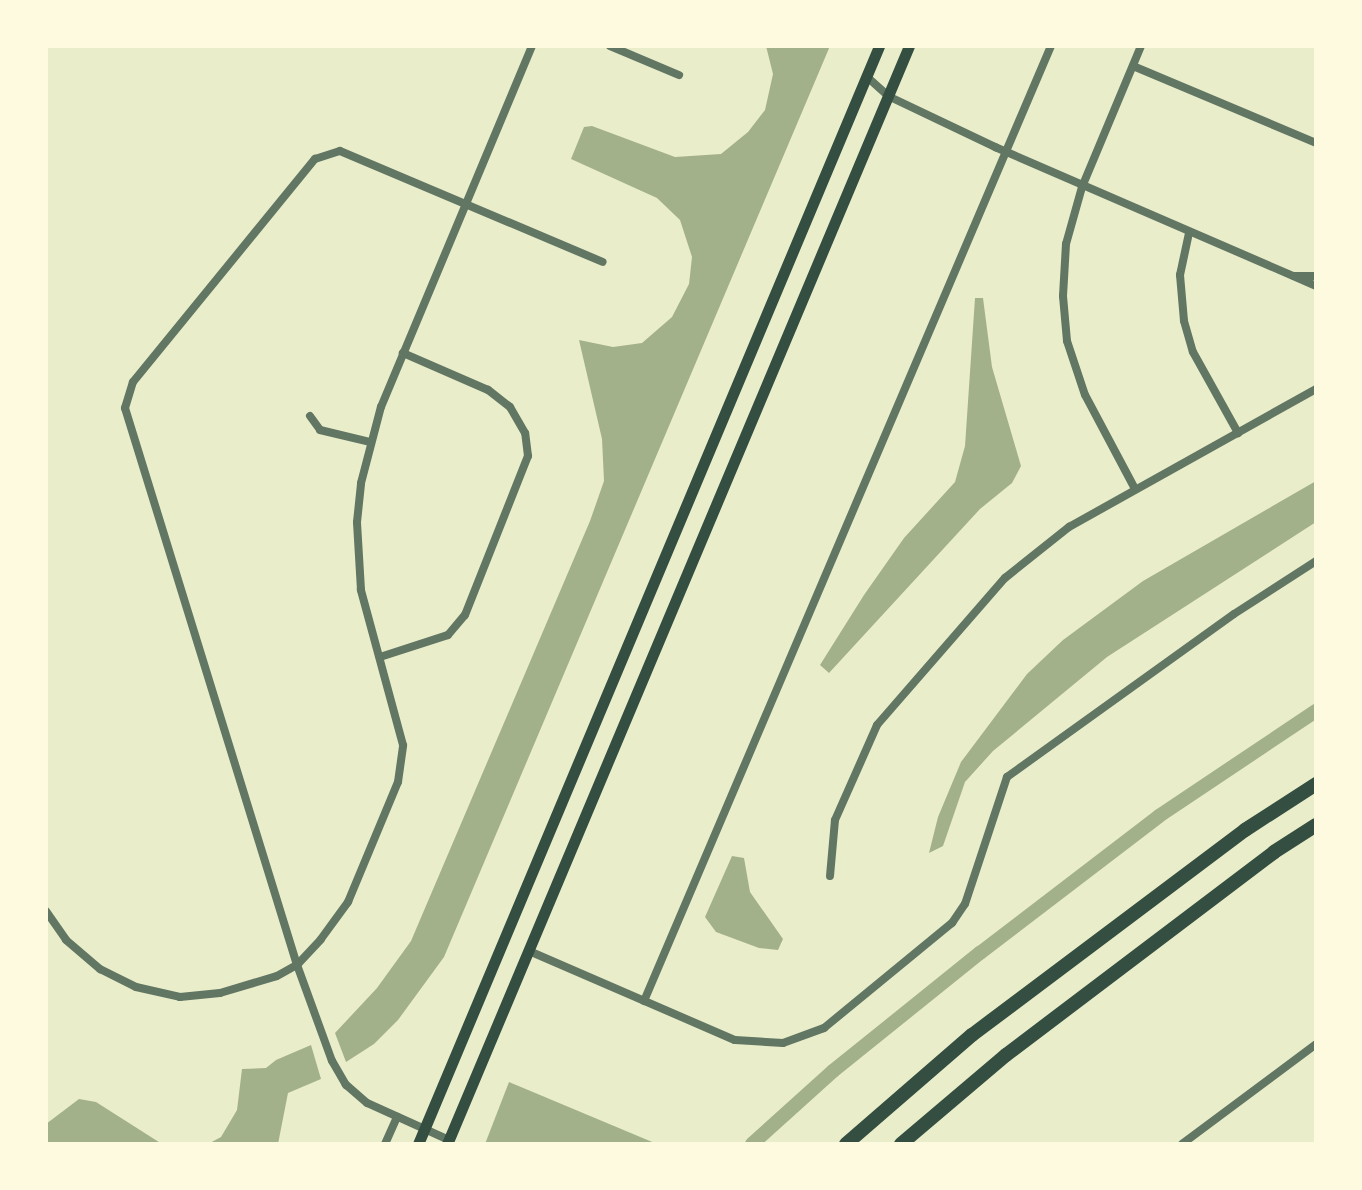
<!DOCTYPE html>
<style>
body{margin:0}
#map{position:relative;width:1362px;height:1190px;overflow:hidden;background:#e9edc9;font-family:"Work Sans",sans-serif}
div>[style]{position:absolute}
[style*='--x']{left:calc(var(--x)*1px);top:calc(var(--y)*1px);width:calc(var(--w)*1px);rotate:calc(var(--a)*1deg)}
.water>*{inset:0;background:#a3b18a}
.canal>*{height:14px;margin:-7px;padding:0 7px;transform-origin:7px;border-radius:7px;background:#a3b18a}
.minor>*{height:8px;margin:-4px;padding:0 4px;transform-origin:4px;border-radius:4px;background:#617663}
.secondary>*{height:11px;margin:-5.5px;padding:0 5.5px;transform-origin:5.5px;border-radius:5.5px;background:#344e41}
.motorway>*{height:14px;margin:-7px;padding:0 7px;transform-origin:7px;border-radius:7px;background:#344e41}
span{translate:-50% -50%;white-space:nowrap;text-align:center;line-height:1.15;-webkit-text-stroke:6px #fefae0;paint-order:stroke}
.frame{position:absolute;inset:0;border:48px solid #fefae0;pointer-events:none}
</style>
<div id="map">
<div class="water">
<i style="clip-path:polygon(766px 46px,830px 46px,444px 957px,398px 1020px,374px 1044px,346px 1062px,335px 1033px,377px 988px,411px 941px,590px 521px,604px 481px,602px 439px,579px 340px,613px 347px,642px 343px,672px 317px,689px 284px,692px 257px,680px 220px,657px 198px,571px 159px,584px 127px,592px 126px,675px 157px,721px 154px,748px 132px,765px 110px,773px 74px)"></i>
<i style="clip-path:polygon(975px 298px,983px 298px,992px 367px,1021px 466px,1012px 483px,980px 509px,829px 673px,820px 665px,864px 595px,904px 538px,955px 482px,965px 446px)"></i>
<i style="clip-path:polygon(1316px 481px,1316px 522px,1107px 657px,993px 751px,965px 782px,943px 846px,929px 853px,938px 817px,961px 762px,1027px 674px,1063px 640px,1143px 581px)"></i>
<i style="clip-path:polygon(732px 856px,744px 858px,750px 892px,783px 939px,778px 950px,759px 948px,716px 932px,705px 917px)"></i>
<i style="clip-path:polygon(311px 1045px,321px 1079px,288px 1093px,278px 1144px,208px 1144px,221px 1137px,237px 1110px,242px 1069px,266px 1068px,276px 1060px)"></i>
<i style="clip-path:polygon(509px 1082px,657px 1144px,485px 1144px)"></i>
<i style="clip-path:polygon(79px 1099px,96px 1102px,162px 1144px,46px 1144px,46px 1124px)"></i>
</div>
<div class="canal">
<i style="--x:752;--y:1144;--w:109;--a:-42"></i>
<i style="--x:833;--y:1071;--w:189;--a:-38.8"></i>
<i style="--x:980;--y:953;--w:225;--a:-37.4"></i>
<i style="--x:1159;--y:816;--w:189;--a:-33.8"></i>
</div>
<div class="minor">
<i style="--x:610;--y:46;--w:75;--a:22.8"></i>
<i style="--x:1133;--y:66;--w:199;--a:22.8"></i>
<i style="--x:866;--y:76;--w:30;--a:42"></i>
<i style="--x:888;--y:96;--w:119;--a:25.5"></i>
<i style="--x:995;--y:147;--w:350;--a:23.4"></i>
<i style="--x:1189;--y:233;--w:43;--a:102.1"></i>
<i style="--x:1180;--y:275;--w:46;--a:85"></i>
<i style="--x:1184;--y:321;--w:32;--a:74"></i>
<i style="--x:1193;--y:352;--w:93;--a:60.9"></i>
<i style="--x:1294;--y:276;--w:22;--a:0"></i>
<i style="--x:310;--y:416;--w:17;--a:54"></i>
<i style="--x:320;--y:430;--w:51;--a:13.5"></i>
<i style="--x:1134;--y:487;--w:104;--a:-118"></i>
<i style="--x:1085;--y:395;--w:57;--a:-108.4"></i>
<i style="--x:1067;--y:341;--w:45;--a:-95.1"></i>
<i style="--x:1063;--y:296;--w:52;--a:-86.7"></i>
<i style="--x:1066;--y:244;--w:59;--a:-74.3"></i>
<i style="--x:1082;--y:187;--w:153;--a:-67.3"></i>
<i style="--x:380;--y:657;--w:71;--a:-17.9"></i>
<i style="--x:448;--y:635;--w:26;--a:-50"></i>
<i style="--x:465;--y:615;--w:171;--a:-68.4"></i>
<i style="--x:528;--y:456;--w:23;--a:-97"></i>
<i style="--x:525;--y:433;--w:30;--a:-120"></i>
<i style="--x:510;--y:407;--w:28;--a:-142"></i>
<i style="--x:488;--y:390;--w:93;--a:-156.5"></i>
<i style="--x:830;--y:876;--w:56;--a:-84.9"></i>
<i style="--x:835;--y:820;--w:104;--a:-66.1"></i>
<i style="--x:877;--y:725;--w:195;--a:-49"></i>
<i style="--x:1005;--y:578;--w:82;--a:-38.6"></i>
<i style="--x:1069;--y:527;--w:283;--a:-29.2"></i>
<i style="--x:46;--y:911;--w:35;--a:55"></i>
<i style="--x:66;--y:940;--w:45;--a:40.5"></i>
<i style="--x:100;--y:969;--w:40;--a:26.6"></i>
<i style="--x:136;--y:987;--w:45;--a:12.8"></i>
<i style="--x:180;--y:997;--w:40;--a:-5.7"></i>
<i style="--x:220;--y:993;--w:59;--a:-16.6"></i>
<i style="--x:277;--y:976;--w:23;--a:-29"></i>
<i style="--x:297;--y:965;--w:35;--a:-47"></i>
<i style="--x:321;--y:939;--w:46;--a:-53.9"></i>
<i style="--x:348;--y:902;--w:130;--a:-67.4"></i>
<i style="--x:398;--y:782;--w:37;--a:-82"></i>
<i style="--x:403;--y:745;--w:161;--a:-105.2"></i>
<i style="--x:361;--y:590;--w:68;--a:-93.4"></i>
<i style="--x:357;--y:522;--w:39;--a:-84"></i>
<i style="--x:361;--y:483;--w:79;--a:-75.3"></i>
<i style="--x:381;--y:407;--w:391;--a:-67.3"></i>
<i style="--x:529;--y:951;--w:224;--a:23.4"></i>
<i style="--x:735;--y:1040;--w:48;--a:3.6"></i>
<i style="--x:783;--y:1043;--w:44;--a:-20.1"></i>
<i style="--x:824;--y:1028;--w:166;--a:-39.4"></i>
<i style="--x:952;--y:923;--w:23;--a:-56"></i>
<i style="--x:965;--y:904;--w:134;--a:-71.7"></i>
<i style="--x:1007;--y:777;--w:279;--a:-35.7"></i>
<i style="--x:1234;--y:614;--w:98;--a:-32.9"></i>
<i style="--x:644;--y:1001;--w:1038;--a:-66.92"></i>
<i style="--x:449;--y:1140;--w:90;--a:-155.7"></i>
<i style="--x:367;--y:1103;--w:28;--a:-139"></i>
<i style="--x:346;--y:1085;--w:28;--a:-120"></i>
<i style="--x:332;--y:1061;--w:102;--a:-110"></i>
<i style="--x:297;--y:965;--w:583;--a:-107.16"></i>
<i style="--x:125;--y:408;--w:27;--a:-73"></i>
<i style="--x:133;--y:382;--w:288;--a:-50.8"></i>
<i style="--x:315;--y:159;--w:26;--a:-18"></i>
<i style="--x:340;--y:151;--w:285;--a:22.9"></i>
<i style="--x:385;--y:1144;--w:30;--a:-66"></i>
<i style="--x:1182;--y:1144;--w:167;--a:-36.7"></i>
</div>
<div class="secondary">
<i style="--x:418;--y:1144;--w:1191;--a:-67.22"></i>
<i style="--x:447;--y:1144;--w:1191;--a:-67.18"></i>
</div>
<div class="motorway">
<i style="--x:846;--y:1144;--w:167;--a:-40.9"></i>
<i style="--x:972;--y:1035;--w:341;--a:-36.9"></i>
<i style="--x:1245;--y:830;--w:85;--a:-32.9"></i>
<i style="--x:901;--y:1144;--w:138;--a:-40.3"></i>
<i style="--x:1006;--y:1055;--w:336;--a:-37.1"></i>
<i style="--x:1274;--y:852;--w:50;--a:-32.7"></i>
</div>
<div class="frame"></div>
</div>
